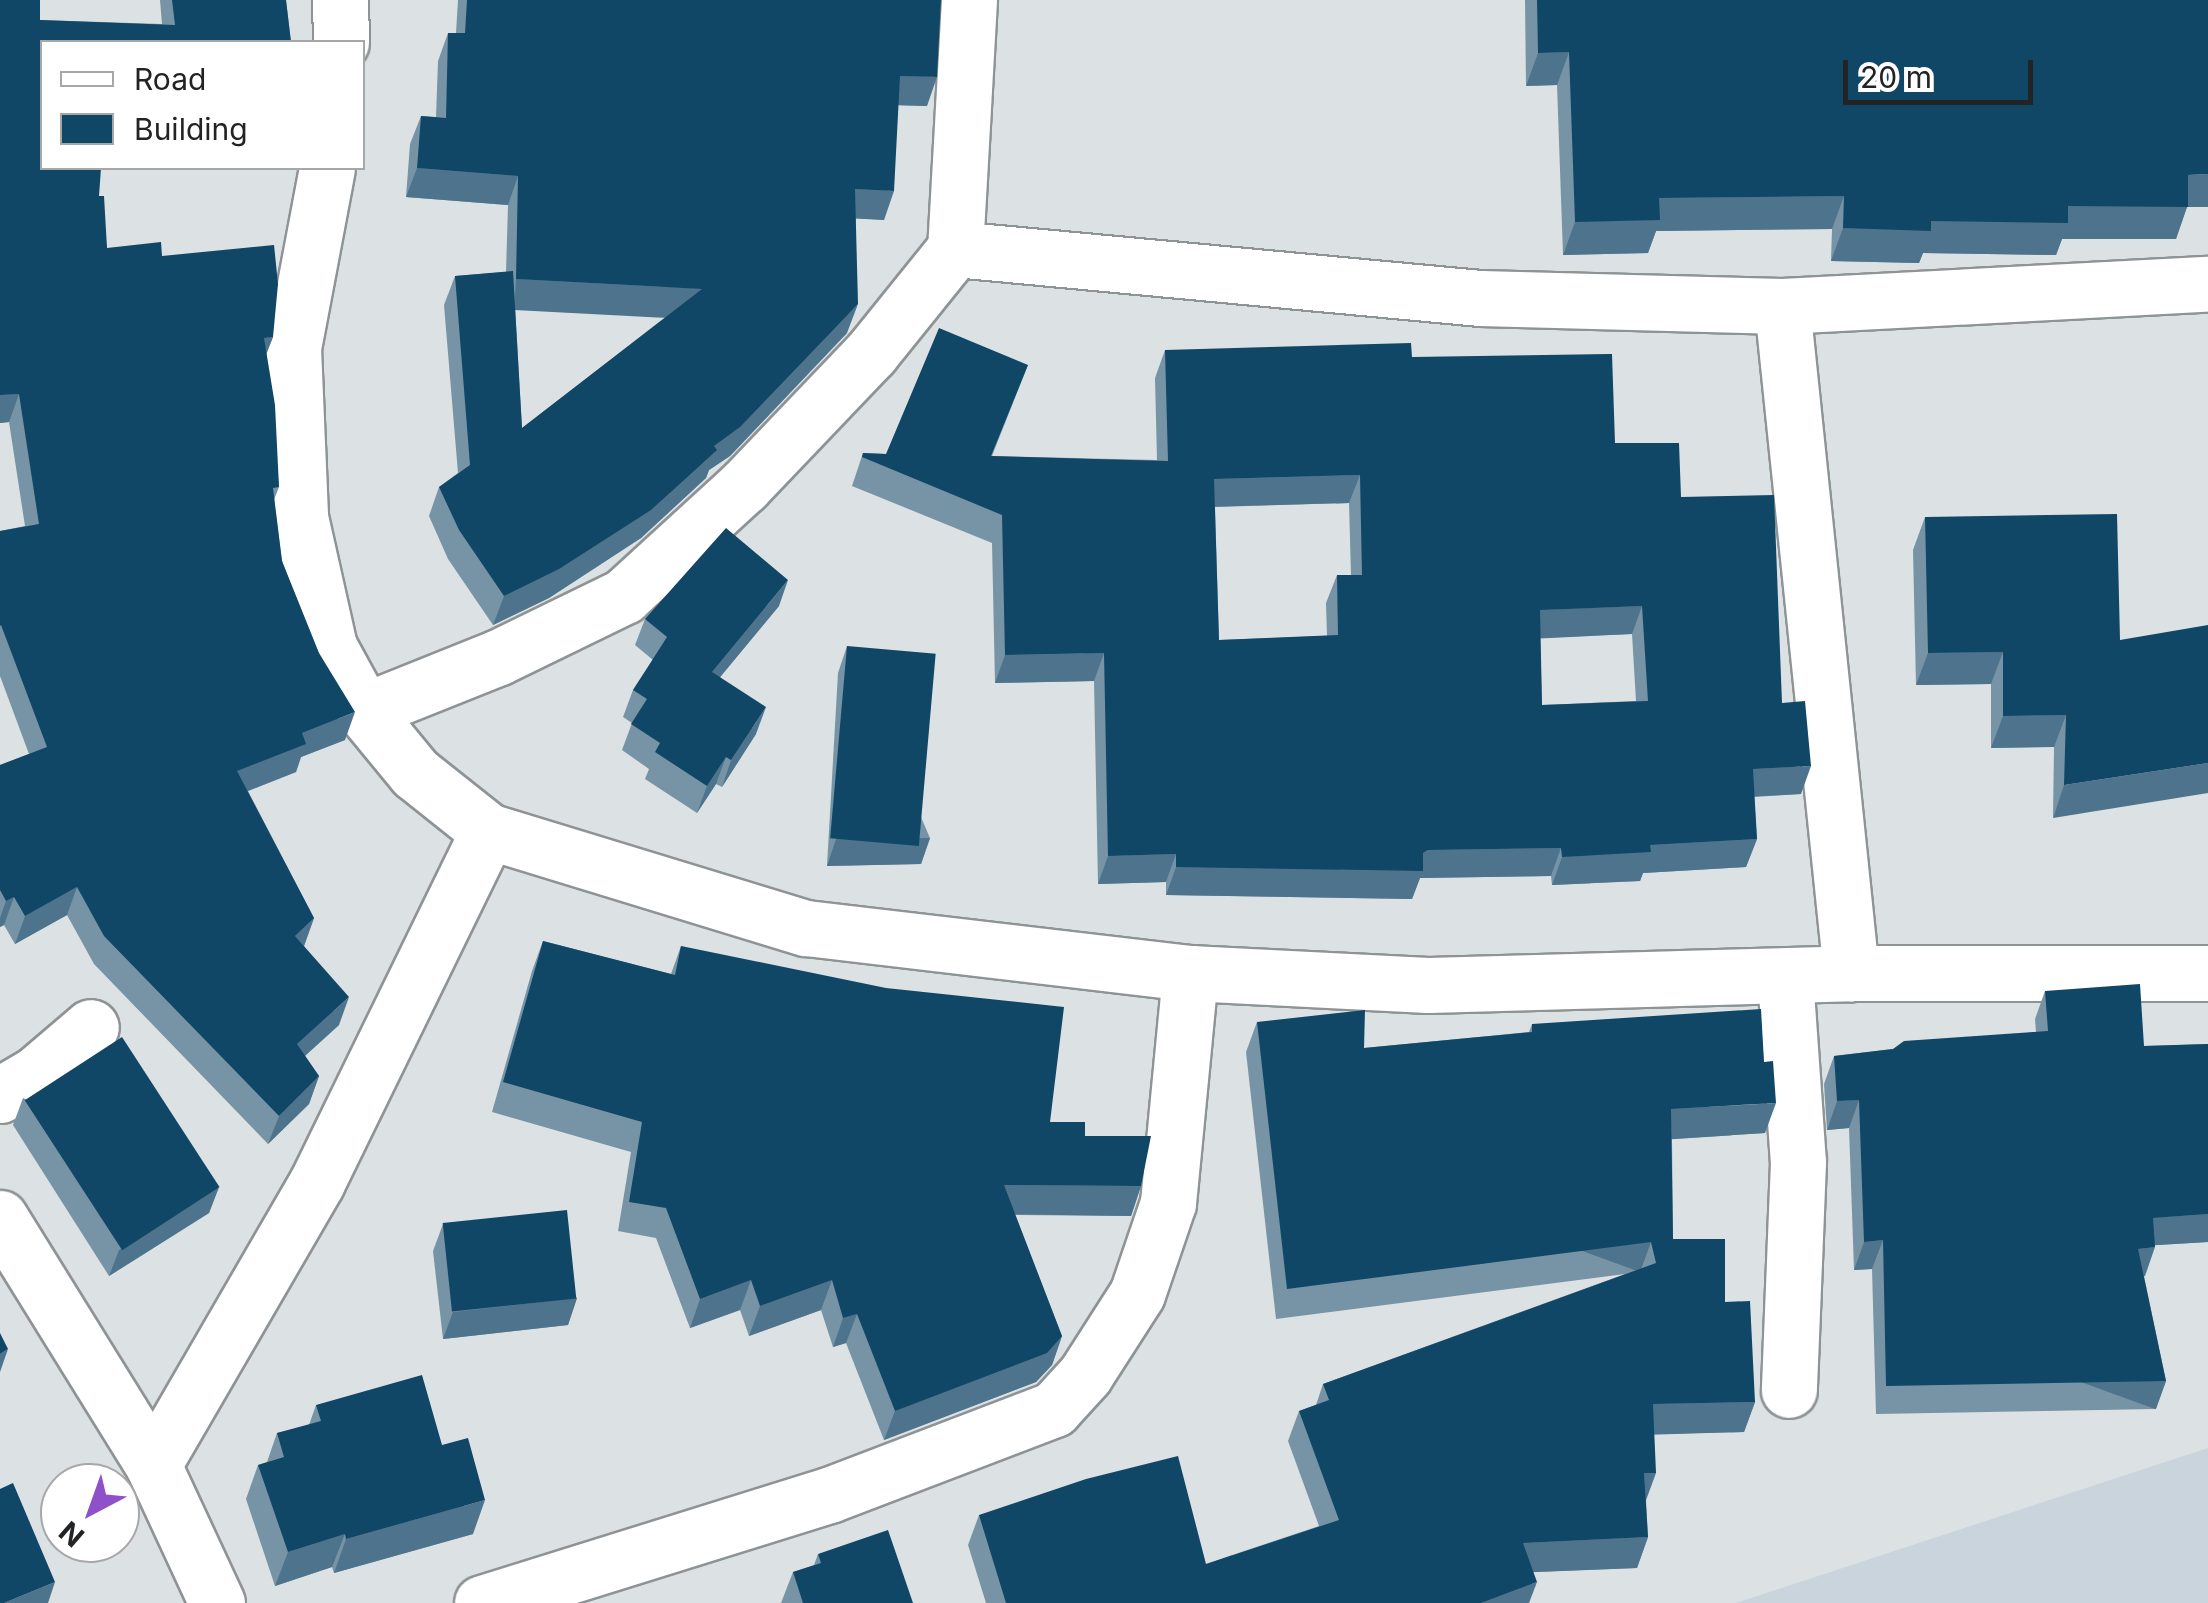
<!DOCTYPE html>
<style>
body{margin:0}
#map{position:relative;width:2208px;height:1603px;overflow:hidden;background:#dce1e4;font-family:Inter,sans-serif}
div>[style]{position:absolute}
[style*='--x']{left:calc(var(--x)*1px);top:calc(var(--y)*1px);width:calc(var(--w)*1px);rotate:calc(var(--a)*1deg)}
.built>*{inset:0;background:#cad4dc}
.roads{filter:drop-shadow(2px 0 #8e9396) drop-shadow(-2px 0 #8e9396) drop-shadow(0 2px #8e9396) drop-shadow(0 -2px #8e9396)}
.street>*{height:55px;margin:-27.5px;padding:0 27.5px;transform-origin:27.5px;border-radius:27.5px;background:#fff}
.wall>*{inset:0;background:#7694a5}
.shaded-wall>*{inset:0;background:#4d748c;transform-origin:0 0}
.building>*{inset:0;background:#104666;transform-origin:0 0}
span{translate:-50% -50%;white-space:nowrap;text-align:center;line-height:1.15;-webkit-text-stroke:10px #fff;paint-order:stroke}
.legend{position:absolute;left:40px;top:40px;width:325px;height:130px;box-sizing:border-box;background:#fff;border:2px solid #a7a7a7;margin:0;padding:12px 18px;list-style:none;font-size:30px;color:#222324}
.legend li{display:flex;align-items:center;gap:20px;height:50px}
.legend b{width:50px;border:2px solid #a7a7a7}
.north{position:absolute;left:40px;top:1463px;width:100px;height:100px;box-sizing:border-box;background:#fff;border:2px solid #a7a7a7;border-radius:50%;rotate:221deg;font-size:28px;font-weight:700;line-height:40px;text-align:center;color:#222324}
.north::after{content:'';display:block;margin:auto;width:35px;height:45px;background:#8f51c7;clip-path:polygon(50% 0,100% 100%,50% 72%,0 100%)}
.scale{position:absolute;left:1843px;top:60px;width:190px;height:45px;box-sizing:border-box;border:5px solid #222324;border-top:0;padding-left:12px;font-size:30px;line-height:35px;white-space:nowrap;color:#222324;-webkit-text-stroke:8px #fff;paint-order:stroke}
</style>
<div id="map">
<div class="built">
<i style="clip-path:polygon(2208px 1448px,2208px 1603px,1736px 1603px)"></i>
</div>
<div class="roads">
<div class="street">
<i style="--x:340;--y:0;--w:42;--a:88.6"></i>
<i style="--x:969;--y:0;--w:249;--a:93.2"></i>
<i style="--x:955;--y:249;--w:527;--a:5.33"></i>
<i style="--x:1480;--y:298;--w:302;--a:1.5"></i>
<i style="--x:1782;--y:306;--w:427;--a:-3"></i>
<i style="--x:327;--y:168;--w:183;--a:100.7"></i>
<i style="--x:293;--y:348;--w:169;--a:87.6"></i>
<i style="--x:300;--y:517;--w:133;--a:77.4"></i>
<i style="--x:329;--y:647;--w:73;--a:61.3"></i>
<i style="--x:364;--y:711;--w:80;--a:50.6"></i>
<i style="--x:415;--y:773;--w:93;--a:38.5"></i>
<i style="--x:488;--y:831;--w:332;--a:17"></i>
<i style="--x:806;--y:928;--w:387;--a:6.7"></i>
<i style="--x:1190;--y:973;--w:238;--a:2.9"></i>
<i style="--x:1428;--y:985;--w:423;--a:-1.6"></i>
<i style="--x:1851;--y:973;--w:357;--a:0"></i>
<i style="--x:1782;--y:306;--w:671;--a:84.09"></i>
<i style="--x:364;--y:711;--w:145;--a:-21.8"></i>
<i style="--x:499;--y:657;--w:139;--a:-26"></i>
<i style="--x:624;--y:596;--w:163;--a:-42.5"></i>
<i style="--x:744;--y:486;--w:184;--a:-46.3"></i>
<i style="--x:871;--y:353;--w:134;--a:-51.1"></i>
<i style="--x:1785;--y:977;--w:185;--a:86"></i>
<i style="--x:1798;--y:1162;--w:228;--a:92.3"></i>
<i style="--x:0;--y:1095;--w:42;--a:-30.3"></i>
<i style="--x:36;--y:1074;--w:72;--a:-40.5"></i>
<i style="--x:0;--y:1218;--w:291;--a:58.2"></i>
<i style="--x:153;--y:1465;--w:152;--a:65.1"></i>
<i style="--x:153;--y:1465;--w:327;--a:-59.9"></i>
<i style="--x:317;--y:1182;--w:390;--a:-64"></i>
<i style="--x:482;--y:1603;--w:363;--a:-17.3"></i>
<i style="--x:829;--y:1495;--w:241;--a:-20.9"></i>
<i style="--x:1054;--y:1409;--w:46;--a:-47.6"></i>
<i style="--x:1085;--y:1375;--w:96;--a:-57.3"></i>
<i style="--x:1137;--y:1294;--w:96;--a:-71.2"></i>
<i style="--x:1168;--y:1203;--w:231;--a:-84.5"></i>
</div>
</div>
<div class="wall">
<i style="clip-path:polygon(0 0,40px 20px,162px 24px,160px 0,286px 0,291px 42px,42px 42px,99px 196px,107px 248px,162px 256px,273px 337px,266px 354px,279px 487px,274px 500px,282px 561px,345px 740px,301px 757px,296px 772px,248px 791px,314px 918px,304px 946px,339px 1025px,305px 1056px,319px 1076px,309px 1104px,268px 1144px,94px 964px,67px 915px,15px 944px,4px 925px,0 927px,0 765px,29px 754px,0 676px,0 531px,25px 526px,9px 422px,0 423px)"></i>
<i style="clip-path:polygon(evenodd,458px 0,941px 0,927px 106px,898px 105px,884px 220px,856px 218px,847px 333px,730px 456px,709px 470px,706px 478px,641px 538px,549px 598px,493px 625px,448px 559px,429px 516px,439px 487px,458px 473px,444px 305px,455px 276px,506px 272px,508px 205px,406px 197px,410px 144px,421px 116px,436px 117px,438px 61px,448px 33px,456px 33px,458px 0,515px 308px,667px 316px,522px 428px,515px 308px)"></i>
<i style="clip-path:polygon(1525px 0,2208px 0,2187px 207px,2176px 239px,2062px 239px,2056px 255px,1923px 253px,1919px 263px,1831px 261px,1832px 229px,1656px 231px,1648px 253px,1563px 255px,1557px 85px,1526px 86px)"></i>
<i style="clip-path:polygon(evenodd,1165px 350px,1412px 357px,1615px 443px,1681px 497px,1782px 703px,1801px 794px,1754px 797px,1757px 839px,1746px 867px,1643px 873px,1640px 881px,1552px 885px,1551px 876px,1420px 878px,1412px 899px,1166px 895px,1166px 882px,1098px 884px,1094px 681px,995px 683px,992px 543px,852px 486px,863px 453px,886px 454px,1028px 365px,992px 456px,1157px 460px,1155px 378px,1165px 350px,1349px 503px,1351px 575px,1337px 575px,1326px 603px,1327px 636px,1219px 640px,1215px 507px,1349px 503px,1165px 350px,1632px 634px,1636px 701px,1542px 705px,1540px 638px,1632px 634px)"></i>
<i style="clip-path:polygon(1925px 517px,2120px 640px,2053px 818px,2054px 747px,1991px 748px,1991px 684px,1916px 685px,1913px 550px)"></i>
<i style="clip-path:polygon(779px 606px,720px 677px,756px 734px,722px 787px,716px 784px,697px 813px,645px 779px,649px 769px,622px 750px,632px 723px,623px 717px,633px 690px,653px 660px,635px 645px,645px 619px)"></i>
<i style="clip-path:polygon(847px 646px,930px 838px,921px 864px,827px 866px,838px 673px)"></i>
<i style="clip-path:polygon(543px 941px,671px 974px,681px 946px,1050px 1122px,1085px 1136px,1141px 1186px,1131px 1216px,1015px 1215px,1062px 1336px,1052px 1365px,1036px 1382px,884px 1440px,846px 1343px,833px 1347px,821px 1310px,749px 1336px,740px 1310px,690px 1328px,656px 1238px,618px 1231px,631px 1152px,492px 1112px,532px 971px)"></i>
<i style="clip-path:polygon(2045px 991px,2144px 1046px,2208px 1044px,2208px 1242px,2155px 1245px,2144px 1276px,2166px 1381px,2156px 1409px,1876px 1414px,1872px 1269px,1854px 1270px,1849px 1128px,1827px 1130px,1824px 1084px,1834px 1056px,2036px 1032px,2035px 1019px)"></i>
<i style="clip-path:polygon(1257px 1022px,1364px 1048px,1529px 1032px,1532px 1024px,1765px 1133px,1672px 1139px,1673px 1239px,1725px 1302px,1755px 1402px,1744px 1432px,1654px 1434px,1646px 1499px,1648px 1537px,1637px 1568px,1533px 1572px,1529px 1603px,986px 1603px,968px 1545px,979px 1515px,1206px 1564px,1319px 1526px,1288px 1441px,1299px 1411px,1316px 1405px,1323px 1384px,1625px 1274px,1276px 1319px,1246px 1052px)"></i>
<i style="clip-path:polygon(23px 1098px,219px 1187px,209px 1213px,109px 1276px,13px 1125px)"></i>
<i style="clip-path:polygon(443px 1224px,577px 1298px,568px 1325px,443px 1339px,433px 1251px)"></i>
<i style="clip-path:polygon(316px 1405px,442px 1445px,473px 1534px,334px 1573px,332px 1567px,275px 1586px,246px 1499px,258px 1465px,267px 1462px,277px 1433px,309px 1425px)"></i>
<i style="clip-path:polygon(818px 1554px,913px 1603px,781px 1603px,793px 1572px,814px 1565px)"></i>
</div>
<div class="shaded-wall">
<i style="clip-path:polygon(1569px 52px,1557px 85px,1526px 86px,1538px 53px)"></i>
<i style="clip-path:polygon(900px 76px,937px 77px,927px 106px,889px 105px)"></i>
<i style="clip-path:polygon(417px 168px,518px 176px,508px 205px,406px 197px)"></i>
<i style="clip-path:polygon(2208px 174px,2208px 207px,2187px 207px,2176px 239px,2062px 239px,2056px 255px,1923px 253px,1919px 263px,1831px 261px,1843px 228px,2068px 206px,2188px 175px)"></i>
<i style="clip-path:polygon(855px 189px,894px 191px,884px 220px,845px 218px)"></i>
<i style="clip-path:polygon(1844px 196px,1832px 229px,1656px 231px,1648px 253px,1563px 255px,1575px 222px,1659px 198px)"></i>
<i style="left:516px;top:279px;width:186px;height:31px;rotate:3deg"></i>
<i style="clip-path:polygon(858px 304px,847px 333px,730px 456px,709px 470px,706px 478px,641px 538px,549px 598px,493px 625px,504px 596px,714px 446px)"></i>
<i style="clip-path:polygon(273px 337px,262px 365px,264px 338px)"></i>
<i style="clip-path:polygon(19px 394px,9px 422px,0 423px,0 395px)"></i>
<i style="clip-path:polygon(1360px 475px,1349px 503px,1204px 507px,1214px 479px)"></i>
<i style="clip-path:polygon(788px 580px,779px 606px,702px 699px,712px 672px)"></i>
<i style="clip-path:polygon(1642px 606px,1632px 634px,1529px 639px,1540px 610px)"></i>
<i style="clip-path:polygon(2003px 652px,1991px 684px,1916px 685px,1928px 653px)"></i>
<i style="clip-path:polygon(1104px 653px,1094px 681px,995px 683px,1005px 655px)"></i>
<i style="clip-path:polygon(766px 707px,756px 734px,722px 787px,731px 760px)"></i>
<i style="clip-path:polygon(355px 712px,345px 740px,301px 757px,296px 772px,227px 799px,237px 771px,302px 733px)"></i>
<i style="clip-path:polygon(2066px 715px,2054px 747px,1991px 748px,2003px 716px)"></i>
<i style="clip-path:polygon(726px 757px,716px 784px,697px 813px,707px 786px)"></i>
<i style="clip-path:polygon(2208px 763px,2208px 793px,2053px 818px,2064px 785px)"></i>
<i style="clip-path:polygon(1811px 766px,1801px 794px,1743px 797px,1753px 769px)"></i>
<i style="clip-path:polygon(930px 838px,921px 864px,827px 866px,836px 839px)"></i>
<i style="clip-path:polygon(1757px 839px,1746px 867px,1643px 873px,1640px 881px,1552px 885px,1562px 857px,1650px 845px)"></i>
<i style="clip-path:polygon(1561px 848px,1551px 876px,1420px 878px,1412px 899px,1166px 895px,1176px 867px,1423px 853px,1428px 850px)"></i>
<i style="clip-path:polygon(1176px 854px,1166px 882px,1098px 884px,1108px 856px)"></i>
<i style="clip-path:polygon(77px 887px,67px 915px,15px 944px,25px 916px)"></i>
<i style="clip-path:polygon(14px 897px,4px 925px,0 927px,0 918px,6px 901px)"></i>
<i style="clip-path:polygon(314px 918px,304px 946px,295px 936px)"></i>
<i style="clip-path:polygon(349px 997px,339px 1025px,287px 1072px,297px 1044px)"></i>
<i style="clip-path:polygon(319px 1076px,309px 1104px,268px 1144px,279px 1116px)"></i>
<i style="clip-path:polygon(1859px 1100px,1849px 1128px,1827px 1130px,1837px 1101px)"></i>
<i style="clip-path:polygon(1776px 1103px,1765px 1133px,1660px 1140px,1671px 1109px)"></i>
<i style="clip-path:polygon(1004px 1185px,1141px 1186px,1131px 1216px,993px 1214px)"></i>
<i style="clip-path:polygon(219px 1187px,209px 1213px,109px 1276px,119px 1250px)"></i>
<i style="clip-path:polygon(2208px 1214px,2208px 1242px,2142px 1246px,2153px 1218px)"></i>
<i style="clip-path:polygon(1883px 1240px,1872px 1269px,1854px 1270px,1864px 1242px)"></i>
<i style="left:1651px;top:1242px;width:32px;height:367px;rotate:110deg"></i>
<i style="clip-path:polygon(2155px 1247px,2145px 1276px,2128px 1277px,2138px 1249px)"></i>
<i style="clip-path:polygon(751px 1280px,740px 1310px,690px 1328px,700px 1299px)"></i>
<i style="clip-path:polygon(832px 1280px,821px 1310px,749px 1336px,760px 1306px)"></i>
<i style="clip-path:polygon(577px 1298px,568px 1325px,443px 1339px,453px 1312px)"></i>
<i style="clip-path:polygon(857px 1314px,846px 1343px,833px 1347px,843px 1318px)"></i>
<i style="clip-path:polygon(1062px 1336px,1052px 1365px,1036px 1382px,884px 1440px,895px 1411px)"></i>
<i style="clip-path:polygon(8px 1349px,0 1372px,0 1354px)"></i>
<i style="left:2166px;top:1381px;width:30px;height:280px;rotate:110deg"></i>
<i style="clip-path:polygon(1755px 1402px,1744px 1432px,1642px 1435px,1653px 1404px)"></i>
<i style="clip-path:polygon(1644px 1473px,1656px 1473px,1645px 1503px)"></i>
<i style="clip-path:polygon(485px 1500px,473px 1534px,334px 1573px,346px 1539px)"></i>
<i style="clip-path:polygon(345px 1534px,332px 1567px,275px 1586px,288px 1552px)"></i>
<i style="clip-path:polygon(1648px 1537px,1637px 1568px,1512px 1573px,1523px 1543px)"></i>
<i style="clip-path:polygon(55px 1582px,48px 1603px,4px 1603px)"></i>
<i style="clip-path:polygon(1537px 1582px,1529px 1603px,1481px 1603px)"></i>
</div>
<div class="building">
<i style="clip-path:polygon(0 0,40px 0,40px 20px,175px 25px,172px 0,286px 0,291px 42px,42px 42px,42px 168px,101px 168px,99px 196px,104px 196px,107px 248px,161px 242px,162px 256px,274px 245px,278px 284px,273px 337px,264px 338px,275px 405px,279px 487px,273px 488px,282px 561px,319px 653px,355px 712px,302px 733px,306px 744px,237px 771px,314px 918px,295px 936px,349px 997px,297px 1044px,319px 1076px,279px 1116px,104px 936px,77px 887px,25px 916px,14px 897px,6px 901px,0 890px,0 765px,47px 747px,1px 625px,0 626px,0 531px,39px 524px,19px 394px,0 395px)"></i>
<i style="clip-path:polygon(467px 0,941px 0,937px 77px,900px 76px,894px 191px,855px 189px,858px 304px,740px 427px,714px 446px,717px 450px,651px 510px,559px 569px,504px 596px,459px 530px,439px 487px,470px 465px,455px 276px,513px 271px,522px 428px,702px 289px,516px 279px,518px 176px,417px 168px,421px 116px,446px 118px,448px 33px,465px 33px)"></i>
<i style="clip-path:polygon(1537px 0,2208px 0,2208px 174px,2188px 175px,2188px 207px,2068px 206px,2068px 223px,1931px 221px,1931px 231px,1843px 228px,1844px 196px,1659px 198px,1660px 220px,1575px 222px,1569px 52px,1538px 53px)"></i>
<i style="clip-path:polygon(evenodd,939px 328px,1028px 365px,991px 456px,1168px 461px,1165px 350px,1411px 343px,1412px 357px,1612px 354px,1615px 443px,1679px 443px,1681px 497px,1774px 495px,1782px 703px,1805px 701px,1811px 766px,1753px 769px,1757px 839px,1650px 845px,1651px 852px,1562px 857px,1561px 848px,1428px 850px,1423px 853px,1423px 871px,1176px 867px,1176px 854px,1108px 856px,1104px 653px,1005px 655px,1002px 515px,862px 457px,863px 453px,886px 454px,939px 328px,1360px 475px,1362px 575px,1337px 575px,1338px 635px,1219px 640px,1214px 479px,1360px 475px,939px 328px,1642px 606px,1648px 701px,1542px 705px,1540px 610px,1642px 606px)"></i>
<i style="clip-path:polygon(2117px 514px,2120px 640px,2208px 625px,2208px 763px,2064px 785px,2066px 715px,2003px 716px,2003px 652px,1928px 653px,1925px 517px)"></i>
<i style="clip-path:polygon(726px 528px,788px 580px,712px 672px,766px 707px,731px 760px,726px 757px,707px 786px,655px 752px,660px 743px,631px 724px,647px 699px,633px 690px,667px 637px,645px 619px)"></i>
<i style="left:847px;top:646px;width:89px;height:193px;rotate:5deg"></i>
<i style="clip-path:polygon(543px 941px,675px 975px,681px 946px,886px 988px,1064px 1007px,1050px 1122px,1085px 1122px,1085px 1136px,1151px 1136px,1141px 1186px,1004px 1185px,1062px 1336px,1047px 1353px,895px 1411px,857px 1314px,843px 1318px,832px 1280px,760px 1306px,751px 1280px,700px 1299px,666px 1208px,629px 1202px,642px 1122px,503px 1082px)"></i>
<i style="clip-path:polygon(2140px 984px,2144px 1046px,2208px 1044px,2208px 1214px,2153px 1218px,2155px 1247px,2138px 1249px,2166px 1381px,1886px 1386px,1883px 1240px,1864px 1242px,1859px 1100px,1837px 1101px,1834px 1056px,1893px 1049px,1904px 1041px,2048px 1031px,2045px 991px)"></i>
<i style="clip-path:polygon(1761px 1009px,1764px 1062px,1773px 1061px,1776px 1103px,1671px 1109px,1673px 1239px,1725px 1239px,1725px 1302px,1750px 1301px,1755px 1402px,1653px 1404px,1656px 1473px,1644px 1473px,1648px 1537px,1523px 1543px,1537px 1582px,1481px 1603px,1006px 1603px,979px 1515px,1086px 1479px,1178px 1456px,1206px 1564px,1339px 1520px,1299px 1411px,1329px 1400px,1323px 1384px,1656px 1263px,1651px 1242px,1287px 1289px,1257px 1022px,1365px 1010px,1364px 1048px,1532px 1032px,1532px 1024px)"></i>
<i style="left:122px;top:1037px;width:179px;height:116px;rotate:57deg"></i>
<i style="left:567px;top:1210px;width:89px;height:125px;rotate:84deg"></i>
<i style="clip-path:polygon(0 1333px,8px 1349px,0 1354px)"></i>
<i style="clip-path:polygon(422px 1375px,442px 1445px,468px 1438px,485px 1500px,346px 1539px,345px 1534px,288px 1552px,258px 1465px,284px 1457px,277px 1433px,321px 1421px,316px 1405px)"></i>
<i style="clip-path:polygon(13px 1483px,55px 1582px,4px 1603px,0 1603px,0 1489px)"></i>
<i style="clip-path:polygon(888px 1530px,913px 1603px,803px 1603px,793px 1572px,821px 1563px,818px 1554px)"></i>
</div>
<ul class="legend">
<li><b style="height:12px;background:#fff"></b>Road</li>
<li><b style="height:28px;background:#104666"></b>Building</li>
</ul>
<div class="north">N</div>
<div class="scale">20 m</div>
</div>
